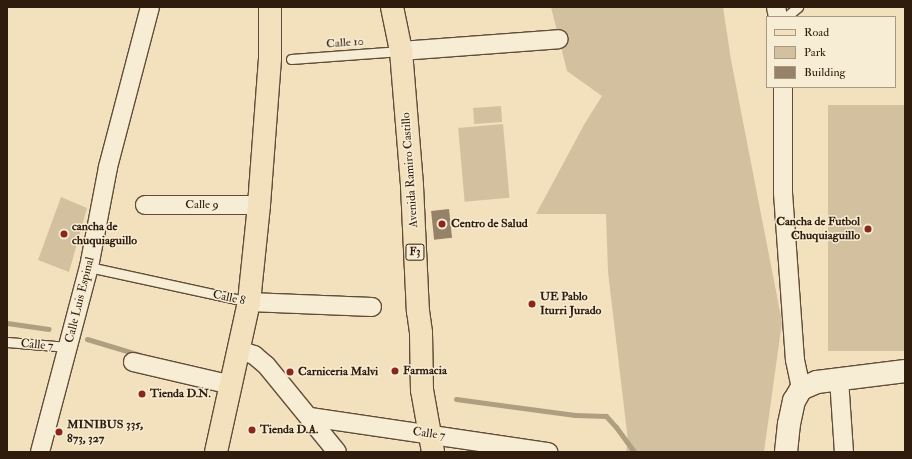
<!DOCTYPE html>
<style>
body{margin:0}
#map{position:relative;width:912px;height:459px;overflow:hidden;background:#f3e1bd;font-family:"IM FELL Double Pica",serif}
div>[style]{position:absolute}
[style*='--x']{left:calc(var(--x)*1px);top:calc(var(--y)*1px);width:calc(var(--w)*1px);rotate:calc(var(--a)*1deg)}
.green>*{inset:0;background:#d2c09f;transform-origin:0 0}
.stream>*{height:5px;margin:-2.5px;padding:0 2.5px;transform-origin:2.5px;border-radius:2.5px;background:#b09e81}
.building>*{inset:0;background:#958269;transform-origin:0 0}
.roads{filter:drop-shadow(1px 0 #604d39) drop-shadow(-1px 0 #604d39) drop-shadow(0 1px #604d39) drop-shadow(0 -1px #604d39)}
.lane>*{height:9px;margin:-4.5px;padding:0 4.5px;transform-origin:4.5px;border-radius:4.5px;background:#f7ecd4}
.street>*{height:18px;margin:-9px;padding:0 9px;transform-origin:9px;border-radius:9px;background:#f7ecd4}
.secondary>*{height:22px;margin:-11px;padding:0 11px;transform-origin:11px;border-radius:11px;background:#f7ecd4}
.primary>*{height:22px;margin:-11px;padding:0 11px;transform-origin:11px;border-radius:11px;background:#f3e1bd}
.highway>*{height:22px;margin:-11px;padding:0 11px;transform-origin:11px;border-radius:11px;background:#f3e1bd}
.dots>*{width:11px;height:11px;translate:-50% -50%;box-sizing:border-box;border:2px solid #f7ecd4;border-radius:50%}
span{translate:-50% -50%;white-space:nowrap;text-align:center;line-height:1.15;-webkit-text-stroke:3px #f7ecd4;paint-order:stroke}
.shield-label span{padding:1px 3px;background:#f7ecd4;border:1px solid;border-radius:3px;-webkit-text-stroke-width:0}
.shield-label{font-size:11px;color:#2f1c0d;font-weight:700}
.street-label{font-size:12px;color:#2f1c0d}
.poi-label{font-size:12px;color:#2f1c0d;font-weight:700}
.right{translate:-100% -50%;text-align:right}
.left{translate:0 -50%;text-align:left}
.frame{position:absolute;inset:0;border:8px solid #2f1c0d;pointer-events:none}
.legend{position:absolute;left:766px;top:16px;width:130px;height:72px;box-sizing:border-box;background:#f7ecd4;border:1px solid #a79984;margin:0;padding:5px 7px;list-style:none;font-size:12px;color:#2f1c0d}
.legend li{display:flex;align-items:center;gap:8px;height:20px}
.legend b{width:20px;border:1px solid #a79984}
</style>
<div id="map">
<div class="green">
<i style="clip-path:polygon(551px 7px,723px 7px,731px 60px,782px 322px,764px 452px,626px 452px,628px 441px,608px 272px,606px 214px,536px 214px,585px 123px,602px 96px,567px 71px)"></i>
<i style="left:905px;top:105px;width:246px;height:77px;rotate:90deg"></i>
<i style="left:501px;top:106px;width:16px;height:28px;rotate:86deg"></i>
<i style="left:503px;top:124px;width:74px;height:45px;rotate:85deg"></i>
<i style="clip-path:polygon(61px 197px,87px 208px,69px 272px,38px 260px)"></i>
</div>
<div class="stream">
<i style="--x:7;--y:323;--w:42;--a:8.1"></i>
<i style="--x:87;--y:339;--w:55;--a:16.8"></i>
<i style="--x:456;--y:399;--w:120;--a:7.7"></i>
<i style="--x:575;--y:415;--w:31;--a:2"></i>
<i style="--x:606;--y:416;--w:15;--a:48"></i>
<i style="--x:616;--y:427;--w:31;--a:54"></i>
</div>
<div class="building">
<i style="left:449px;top:209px;width:29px;height:18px;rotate:84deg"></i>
</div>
<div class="roads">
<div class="lane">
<i style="--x:786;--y:17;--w:16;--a:-40"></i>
<i style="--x:291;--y:59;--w:110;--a:-4.2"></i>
<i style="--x:89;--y:267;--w:164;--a:12.3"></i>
<i style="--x:7;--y:342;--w:61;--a:4.7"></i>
</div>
<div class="street">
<i style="--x:776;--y:7;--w:10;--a:79"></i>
<i style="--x:401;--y:51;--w:158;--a:-4.3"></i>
<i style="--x:783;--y:87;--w:106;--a:90"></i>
<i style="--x:783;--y:193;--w:167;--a:85.9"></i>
<i style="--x:795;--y:360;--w:30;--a:78"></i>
<i style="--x:145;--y:205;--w:114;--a:0"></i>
<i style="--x:249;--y:302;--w:123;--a:2.3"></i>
<i style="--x:239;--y:350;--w:16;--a:18"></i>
<i style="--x:254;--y:355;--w:16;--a:40"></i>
<i style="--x:266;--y:365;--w:112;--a:50.8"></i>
<i style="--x:133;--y:362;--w:102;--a:13.1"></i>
<i style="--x:839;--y:379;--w:73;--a:86.1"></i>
<i style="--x:310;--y:417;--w:241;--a:8.4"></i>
<i style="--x:40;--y:452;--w:191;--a:-75.2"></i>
<i style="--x:89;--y:267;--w:102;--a:-79.2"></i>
<i style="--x:108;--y:167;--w:165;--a:-75.3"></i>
</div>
<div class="secondary">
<i style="--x:786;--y:452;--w:28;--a:-84"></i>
<i style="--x:789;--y:424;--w:24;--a:-78"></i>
<i style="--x:794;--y:401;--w:14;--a:-60"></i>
<i style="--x:801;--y:389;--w:17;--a:-24"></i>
<i style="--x:817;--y:382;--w:89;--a:-7.1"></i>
</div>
<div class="primary">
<i style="--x:392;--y:7;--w:45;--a:78.4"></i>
<i style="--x:401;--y:51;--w:135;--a:85.3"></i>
<i style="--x:412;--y:186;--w:125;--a:87.3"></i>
<i style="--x:418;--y:311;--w:22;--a:82"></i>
<i style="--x:421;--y:333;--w:57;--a:89"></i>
<i style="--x:422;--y:390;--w:63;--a:79.9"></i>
</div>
<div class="highway">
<i style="--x:216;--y:452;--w:154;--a:-77.6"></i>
<i style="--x:249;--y:302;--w:98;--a:-84.1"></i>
<i style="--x:259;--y:205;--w:147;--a:-85.7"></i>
<i style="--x:270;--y:58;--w:51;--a:-90"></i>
</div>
</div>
<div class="dots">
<i style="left:442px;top:224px;background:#8f2418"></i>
<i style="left:868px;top:229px;background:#8f2418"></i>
<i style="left:64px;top:234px;background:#8f2418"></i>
<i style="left:532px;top:304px;background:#8f2418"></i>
<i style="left:395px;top:371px;background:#8f2418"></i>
<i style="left:290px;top:372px;background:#8f2418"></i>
<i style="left:142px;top:394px;background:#8f2418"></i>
<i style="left:252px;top:430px;background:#8f2418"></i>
<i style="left:59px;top:432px;background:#8f2418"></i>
</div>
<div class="shield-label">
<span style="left:415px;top:252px">F3</span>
</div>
<div class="street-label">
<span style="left:345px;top:43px;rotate:-4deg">Calle 10</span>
<span style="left:410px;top:170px;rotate:-94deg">Avenida Ramiro Castillo</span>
<span style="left:202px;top:205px">Calle 9</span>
<span style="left:229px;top:298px;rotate:12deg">Calle 8</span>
<span style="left:80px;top:300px;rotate:-76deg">Calle Luis Espinal</span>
<span style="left:37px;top:345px;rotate:5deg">Calle 7</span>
<span style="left:429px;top:434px;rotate:8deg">Calle 7</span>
</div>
<div class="poi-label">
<span class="right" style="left:860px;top:229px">Cancha de Futbol<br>Chuquiaguillo</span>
<span class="left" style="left:451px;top:224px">Centro de Salud</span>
<span class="left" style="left:72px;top:234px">cancha de<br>chuquiaguillo</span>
<span class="left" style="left:540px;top:304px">UE Pablo<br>Iturri Jurado</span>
<span class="left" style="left:403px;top:371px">Farmacia</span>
<span class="left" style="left:298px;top:372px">Carniceria Malvi</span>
<span class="left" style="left:150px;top:394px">Tienda D.N.</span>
<span class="left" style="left:67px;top:432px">MINIBUS 335,<br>873, 327</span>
<span class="left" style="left:260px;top:430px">Tienda D.A.</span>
</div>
<div class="frame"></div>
<ul class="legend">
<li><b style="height:5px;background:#f3e1bd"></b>Road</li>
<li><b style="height:11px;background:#d2c09f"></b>Park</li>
<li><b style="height:11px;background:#958269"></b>Building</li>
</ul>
</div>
